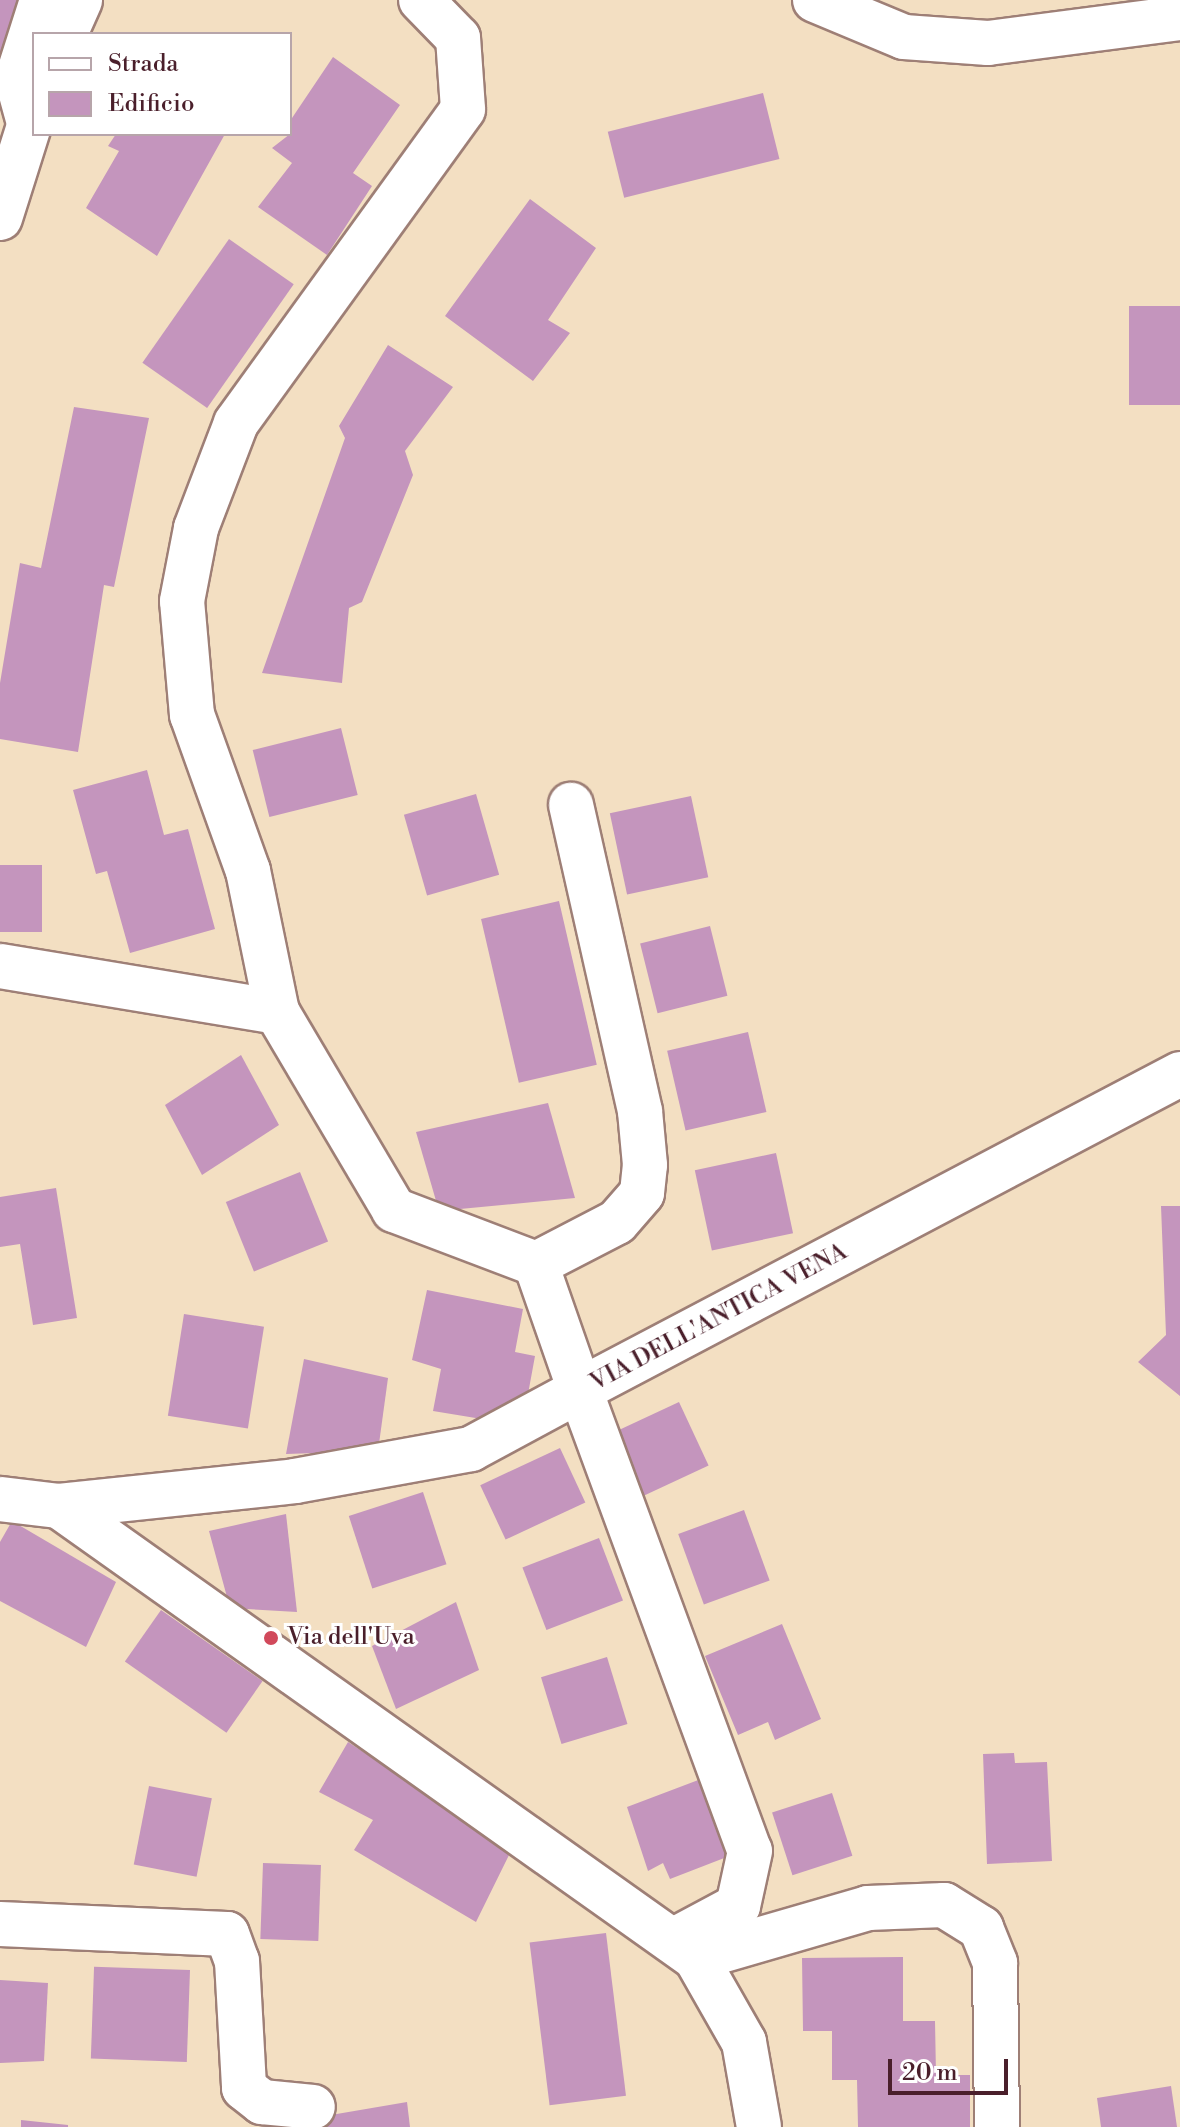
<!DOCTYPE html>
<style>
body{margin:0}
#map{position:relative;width:1180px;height:2127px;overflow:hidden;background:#f3dfc2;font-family:"Libre Bodoni",serif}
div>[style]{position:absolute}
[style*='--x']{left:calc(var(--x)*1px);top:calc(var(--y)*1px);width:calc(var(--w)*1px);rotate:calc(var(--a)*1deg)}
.building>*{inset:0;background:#c495bd;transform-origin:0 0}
.roads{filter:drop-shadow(2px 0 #9e7f76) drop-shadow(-2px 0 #9e7f76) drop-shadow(0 2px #9e7f76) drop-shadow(0 -2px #9e7f76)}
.minor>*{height:44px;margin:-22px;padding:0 22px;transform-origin:22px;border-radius:22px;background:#fff}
.dots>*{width:22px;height:22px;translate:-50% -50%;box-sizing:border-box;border:4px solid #fff;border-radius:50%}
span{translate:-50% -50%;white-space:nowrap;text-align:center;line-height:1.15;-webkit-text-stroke:6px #fff;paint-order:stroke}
.street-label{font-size:24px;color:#4a1f2b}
.poi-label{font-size:24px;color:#4a1f2b}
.left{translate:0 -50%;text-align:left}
.legend{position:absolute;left:32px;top:32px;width:260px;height:104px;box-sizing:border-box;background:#fff;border:2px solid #b7a5aa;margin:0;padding:10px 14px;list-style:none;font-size:24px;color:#4a1f2b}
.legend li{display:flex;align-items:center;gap:16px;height:40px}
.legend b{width:40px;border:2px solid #b7a5aa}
.scale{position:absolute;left:888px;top:2059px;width:120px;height:36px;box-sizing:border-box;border:4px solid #4a1f2b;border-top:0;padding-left:10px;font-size:24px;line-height:28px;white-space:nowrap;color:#4a1f2b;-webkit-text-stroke:6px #fff;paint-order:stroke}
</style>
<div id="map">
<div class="building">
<i style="clip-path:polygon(0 0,26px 0,1px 101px,0 100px)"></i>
<i style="clip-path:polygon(333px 57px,400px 105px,353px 173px,372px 186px,327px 255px,258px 207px,292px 163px,272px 148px,290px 134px,290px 121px)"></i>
<i style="left:763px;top:93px;width:68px;height:160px;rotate:76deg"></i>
<i style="clip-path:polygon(116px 134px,225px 134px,157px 256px,86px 208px,119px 151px,108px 146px)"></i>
<i style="clip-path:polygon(530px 199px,596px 248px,548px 320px,570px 333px,533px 381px,445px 316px)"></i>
<i style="left:229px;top:239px;width:79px;height:151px;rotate:35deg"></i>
<i style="left:1129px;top:306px;width:51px;height:99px"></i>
<i style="clip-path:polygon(388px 345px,453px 387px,405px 451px,413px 475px,362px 602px,349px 608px,342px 683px,262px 673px,345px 438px,339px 426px)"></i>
<i style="clip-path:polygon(74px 407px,149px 418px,114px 587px,104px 585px,78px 752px,0 739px,0 683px,20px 563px,41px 568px)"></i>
<i style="left:341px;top:728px;width:69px;height:91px;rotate:76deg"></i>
<i style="clip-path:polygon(147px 770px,164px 835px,188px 829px,215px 929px,130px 953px,107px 871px,96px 874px,73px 790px)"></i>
<i style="left:476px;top:794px;width:84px;height:75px;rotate:74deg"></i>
<i style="left:691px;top:796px;width:83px;height:83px;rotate:78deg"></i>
<i style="left:0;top:865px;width:42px;height:67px"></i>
<i style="left:559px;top:901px;width:168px;height:80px;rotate:77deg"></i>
<i style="left:710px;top:926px;width:72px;height:72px;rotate:76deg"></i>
<i style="left:748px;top:1032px;width:82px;height:83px;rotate:77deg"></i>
<i style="clip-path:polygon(241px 1055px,279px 1125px,202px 1175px,165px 1105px)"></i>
<i style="clip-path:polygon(548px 1103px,575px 1198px,439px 1211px,416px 1132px)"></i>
<i style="left:776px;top:1153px;width:82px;height:83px;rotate:78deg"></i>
<i style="left:300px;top:1172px;width:75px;height:80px;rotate:68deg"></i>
<i style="clip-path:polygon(56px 1188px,77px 1318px,33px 1325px,20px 1244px,0 1247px,0 1197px)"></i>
<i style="clip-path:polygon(1161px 1206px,1180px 1206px,1180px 1396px,1138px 1362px,1166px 1335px)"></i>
<i style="clip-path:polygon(427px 1290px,523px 1309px,515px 1352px,535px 1356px,526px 1405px,503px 1405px,500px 1422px,433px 1411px,441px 1369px,412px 1360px)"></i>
<i style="left:184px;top:1314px;width:81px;height:103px;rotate:9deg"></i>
<i style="clip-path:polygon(304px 1359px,388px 1378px,378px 1451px,286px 1454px)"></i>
<i style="left:679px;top:1402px;width:70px;height:71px;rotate:65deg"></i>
<i style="left:560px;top:1448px;width:60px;height:88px;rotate:65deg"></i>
<i style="left:423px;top:1492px;width:76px;height:78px;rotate:72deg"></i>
<i style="left:744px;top:1510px;width:75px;height:70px;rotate:70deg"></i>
<i style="clip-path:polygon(286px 1514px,297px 1612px,230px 1608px,209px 1531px)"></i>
<i style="clip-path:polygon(12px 1521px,116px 1582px,86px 1647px,0 1601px,0 1542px)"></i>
<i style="left:599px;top:1538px;width:67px;height:82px;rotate:69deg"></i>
<i style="clip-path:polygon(456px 1602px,479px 1670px,396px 1709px,372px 1646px)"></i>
<i style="left:161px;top:1610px;width:124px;height:63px;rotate:35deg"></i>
<i style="clip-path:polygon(782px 1624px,821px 1719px,775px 1740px,768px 1722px,738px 1735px,705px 1656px)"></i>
<i style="left:607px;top:1657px;width:70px;height:69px;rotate:73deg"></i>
<i style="clip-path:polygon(348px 1742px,512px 1849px,476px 1922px,354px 1850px,373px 1820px,319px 1792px)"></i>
<i style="clip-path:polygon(1014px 1753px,1015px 1763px,1047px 1762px,1052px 1861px,987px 1864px,983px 1754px)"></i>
<i style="clip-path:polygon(701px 1779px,732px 1855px,670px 1879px,663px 1863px,648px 1871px,627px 1807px)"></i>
<i style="left:149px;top:1786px;width:64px;height:80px;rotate:11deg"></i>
<i style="left:832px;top:1793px;width:66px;height:63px;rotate:72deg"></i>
<i style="left:263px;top:1863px;width:58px;height:76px;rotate:2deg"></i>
<i style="left:606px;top:1933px;width:164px;height:77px;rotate:83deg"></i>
<i style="clip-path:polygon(903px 1957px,903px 2021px,935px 2021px,936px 2075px,970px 2075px,970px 2127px,858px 2127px,857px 2080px,832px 2080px,832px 2031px,803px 2031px,802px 1958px)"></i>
<i style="left:190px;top:1970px;width:92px;height:96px;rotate:92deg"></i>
<i style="clip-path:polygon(0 1980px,48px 1983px,44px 2061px,0 2063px)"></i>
<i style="clip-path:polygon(1171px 2086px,1177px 2127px,1101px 2127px,1097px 2098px)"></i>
<i style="clip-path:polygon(407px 2102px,410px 2127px,327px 2127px,325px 2116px)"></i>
<i style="clip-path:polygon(21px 2120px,68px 2125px,68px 2127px,21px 2127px)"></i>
</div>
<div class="roads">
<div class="minor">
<i style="--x:815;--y:0;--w:96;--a:22.6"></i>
<i style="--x:904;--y:37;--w:84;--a:4.1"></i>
<i style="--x:988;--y:43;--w:194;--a:-7.4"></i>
<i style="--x:65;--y:34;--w:37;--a:-66"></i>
<i style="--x:29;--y:123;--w:46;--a:-105.3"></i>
<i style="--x:17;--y:79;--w:83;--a:-72.4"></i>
<i style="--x:0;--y:218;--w:113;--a:-72.5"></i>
<i style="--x:0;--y:966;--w:281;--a:9.4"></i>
<i style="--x:277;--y:1012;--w:230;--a:59.4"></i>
<i style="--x:394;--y:1210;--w:152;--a:20.8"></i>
<i style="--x:536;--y:1264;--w:133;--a:70.8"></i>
<i style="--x:580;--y:1390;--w:678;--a:-27.77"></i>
<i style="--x:277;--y:1012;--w:144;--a:-101.6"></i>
<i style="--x:248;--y:871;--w:166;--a:-109.7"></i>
<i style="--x:192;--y:715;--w:114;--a:-95"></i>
<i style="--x:182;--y:601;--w:74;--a:-79.1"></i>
<i style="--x:196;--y:528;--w:112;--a:-69.1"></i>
<i style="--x:236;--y:423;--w:387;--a:-54.1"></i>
<i style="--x:463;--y:109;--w:71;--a:-94"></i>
<i style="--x:458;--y:38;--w:53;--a:-134.2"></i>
<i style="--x:536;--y:1264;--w:91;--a:-27.4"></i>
<i style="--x:617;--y:1222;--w:38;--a:-49"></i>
<i style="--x:642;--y:1193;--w:28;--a:-84"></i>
<i style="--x:645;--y:1165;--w:54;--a:-95.3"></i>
<i style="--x:640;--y:1111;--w:314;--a:-102.7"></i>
<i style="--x:0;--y:1499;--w:59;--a:6.8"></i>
<i style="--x:59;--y:1506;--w:781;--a:35.36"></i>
<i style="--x:696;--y:1958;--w:97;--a:60.3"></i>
<i style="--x:744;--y:2042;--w:86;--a:80"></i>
<i style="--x:59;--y:1506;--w:237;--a:-6"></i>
<i style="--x:295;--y:1481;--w:179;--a:-10.3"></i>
<i style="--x:471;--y:1449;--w:124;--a:-28.4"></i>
<i style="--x:580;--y:1390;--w:491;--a:69.8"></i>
<i style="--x:750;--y:1851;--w:56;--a:102.3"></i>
<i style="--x:738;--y:1906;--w:72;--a:152"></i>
<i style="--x:0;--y:1924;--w:227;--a:2.5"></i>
<i style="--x:227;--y:1934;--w:29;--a:70"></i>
<i style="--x:237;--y:1961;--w:127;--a:86.8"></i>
<i style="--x:244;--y:2088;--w:23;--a:38"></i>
<i style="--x:262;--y:2102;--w:51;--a:5.6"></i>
<i style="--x:696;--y:1958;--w:179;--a:-16.2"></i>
<i style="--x:868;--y:1908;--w:76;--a:-2.3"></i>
<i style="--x:944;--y:1905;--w:44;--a:31.9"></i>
<i style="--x:981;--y:1928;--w:38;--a:68"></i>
<i style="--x:995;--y:1963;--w:164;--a:89.3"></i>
</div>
</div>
<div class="dots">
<i style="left:271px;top:1638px;background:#d1495b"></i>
</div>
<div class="street-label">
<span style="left:719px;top:1318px;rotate:-28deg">VIA DELL'ANTICA VENA</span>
</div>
<div class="poi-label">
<span class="left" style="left:287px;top:1638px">Via dell'Uva</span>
</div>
<ul class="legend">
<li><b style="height:10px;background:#fff"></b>Strada</li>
<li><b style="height:22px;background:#c495bd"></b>Edificio</li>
</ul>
<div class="scale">20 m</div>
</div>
